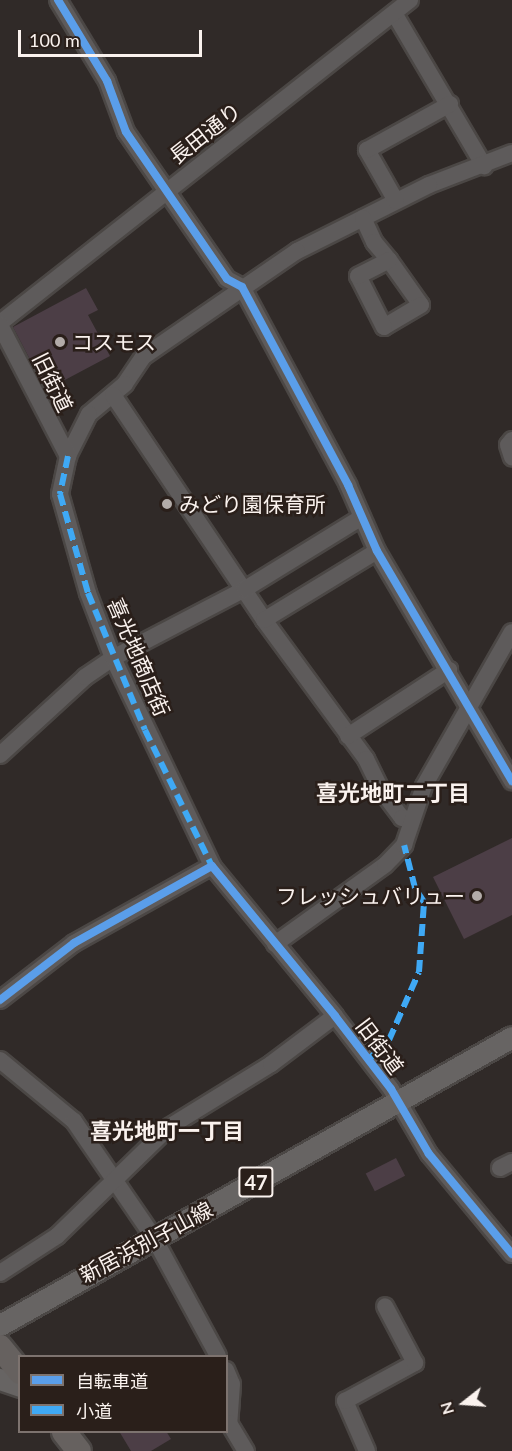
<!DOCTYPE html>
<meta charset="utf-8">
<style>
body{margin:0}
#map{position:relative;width:512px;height:1451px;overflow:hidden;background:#302a28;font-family:Lato,"Noto Sans JP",sans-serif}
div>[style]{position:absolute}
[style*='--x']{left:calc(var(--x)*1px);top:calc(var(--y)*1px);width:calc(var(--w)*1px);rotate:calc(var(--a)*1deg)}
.building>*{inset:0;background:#4c3e46;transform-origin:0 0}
.roads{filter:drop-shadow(2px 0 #4b4745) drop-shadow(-2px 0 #4b4745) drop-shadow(0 2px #4b4745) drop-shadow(0 -2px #4b4745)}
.minor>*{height:16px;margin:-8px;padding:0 8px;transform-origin:8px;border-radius:8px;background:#5e5b5b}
.major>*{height:21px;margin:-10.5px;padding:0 10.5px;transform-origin:10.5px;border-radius:10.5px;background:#676463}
.highway>*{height:24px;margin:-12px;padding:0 12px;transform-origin:12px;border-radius:12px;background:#66615f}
.quiet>*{height:6px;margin-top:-3px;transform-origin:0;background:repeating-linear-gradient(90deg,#3fa9f5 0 12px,transparent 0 18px)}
.cycleway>*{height:8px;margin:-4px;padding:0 4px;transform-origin:4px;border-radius:4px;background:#5a9eea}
.dots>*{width:16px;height:16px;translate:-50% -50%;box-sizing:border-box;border:3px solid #2a1f1a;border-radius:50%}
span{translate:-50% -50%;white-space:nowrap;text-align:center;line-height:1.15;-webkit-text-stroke:5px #2a1f1a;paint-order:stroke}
.shield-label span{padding:2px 4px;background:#2a1f1a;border:2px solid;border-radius:4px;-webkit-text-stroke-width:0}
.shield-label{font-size:20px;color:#faf2ee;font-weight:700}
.street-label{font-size:21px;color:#faf2ee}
.poi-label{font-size:21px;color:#faf2ee}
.left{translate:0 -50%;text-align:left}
.right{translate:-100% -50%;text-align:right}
.neighbourhood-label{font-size:22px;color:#faf2ee;font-weight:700}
.legend{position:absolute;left:18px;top:1355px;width:210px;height:78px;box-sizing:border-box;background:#2a1f1a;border:2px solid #7d736f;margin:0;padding:8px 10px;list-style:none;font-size:18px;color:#faf2ee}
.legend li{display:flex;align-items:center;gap:12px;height:30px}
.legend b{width:30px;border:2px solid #7d736f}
.north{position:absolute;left:434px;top:1373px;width:60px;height:60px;-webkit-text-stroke:4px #2a1f1a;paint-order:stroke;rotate:253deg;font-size:16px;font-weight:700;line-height:24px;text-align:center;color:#faf2ee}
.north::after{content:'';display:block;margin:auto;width:21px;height:27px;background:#faf2ee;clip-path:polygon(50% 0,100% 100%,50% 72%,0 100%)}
.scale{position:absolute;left:18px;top:30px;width:184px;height:27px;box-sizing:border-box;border:3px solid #faf2ee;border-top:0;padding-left:8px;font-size:18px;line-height:21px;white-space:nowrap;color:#faf2ee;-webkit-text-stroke:4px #2a1f1a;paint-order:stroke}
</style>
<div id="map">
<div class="building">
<i style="clip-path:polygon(86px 288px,98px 310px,88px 315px,110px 356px,46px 390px,13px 327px)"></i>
<i style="clip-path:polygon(512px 838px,512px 915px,464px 939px,433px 877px)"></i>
<i style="left:396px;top:1158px;width:20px;height:34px;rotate:63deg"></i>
<i style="clip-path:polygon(119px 1431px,166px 1431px,171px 1439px,151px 1451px,131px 1451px)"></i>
</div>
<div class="roads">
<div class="minor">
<i style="--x:58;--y:0;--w:95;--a:58.8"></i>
<i style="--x:107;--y:81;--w:54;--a:69.6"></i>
<i style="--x:126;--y:132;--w:178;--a:55.5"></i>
<i style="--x:227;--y:279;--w:17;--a:28"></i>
<i style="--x:242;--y:287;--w:225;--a:61.8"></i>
<i style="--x:348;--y:485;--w:72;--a:66.3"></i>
<i style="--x:377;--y:551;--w:267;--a:59.6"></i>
<i style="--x:394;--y:13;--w:178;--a:59.5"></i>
<i style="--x:512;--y:153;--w:89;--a:158.9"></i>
<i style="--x:429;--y:185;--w:148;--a:153.4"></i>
<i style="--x:297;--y:251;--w:187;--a:145.5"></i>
<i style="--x:143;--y:357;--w:32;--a:124"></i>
<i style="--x:125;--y:384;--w:47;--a:140.2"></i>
<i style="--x:89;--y:414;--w:47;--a:116.6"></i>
<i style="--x:68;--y:456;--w:39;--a:102"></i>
<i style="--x:60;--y:494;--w:103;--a:74.2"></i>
<i style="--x:88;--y:593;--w:70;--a:69"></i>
<i style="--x:113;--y:658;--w:230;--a:64.5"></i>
<i style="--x:212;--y:866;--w:194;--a:50.6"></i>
<i style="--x:335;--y:1016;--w:92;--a:52.5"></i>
<i style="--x:391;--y:1089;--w:75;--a:59.7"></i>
<i style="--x:429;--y:1154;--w:130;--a:50.3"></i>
<i style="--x:396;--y:201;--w:59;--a:-119.6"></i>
<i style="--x:367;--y:150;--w:95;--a:-29"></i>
<i style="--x:363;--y:218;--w:26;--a:65"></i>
<i style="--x:374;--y:242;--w:23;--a:50"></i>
<i style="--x:389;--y:260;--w:55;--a:54.6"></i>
<i style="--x:421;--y:305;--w:43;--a:149.3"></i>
<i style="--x:384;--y:327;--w:57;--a:-117"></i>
<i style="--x:358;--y:276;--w:35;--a:-27"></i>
<i style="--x:0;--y:323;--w:522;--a:-38.23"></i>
<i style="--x:0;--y:325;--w:148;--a:62.6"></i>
<i style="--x:113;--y:395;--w:271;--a:56.1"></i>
<i style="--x:264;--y:620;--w:172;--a:53.7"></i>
<i style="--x:366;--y:759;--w:34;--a:64"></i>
<i style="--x:381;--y:790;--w:35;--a:53"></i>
<i style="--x:402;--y:818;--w:9;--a:6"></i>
<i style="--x:512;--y:440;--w:6;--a:129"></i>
<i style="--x:508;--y:445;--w:13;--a:72"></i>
<i style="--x:264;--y:620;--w:132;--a:-31.4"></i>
<i style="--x:348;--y:736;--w:121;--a:-33.2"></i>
<i style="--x:0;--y:755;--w:115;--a:-42.5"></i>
<i style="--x:85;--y:677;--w:34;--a:-34"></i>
<i style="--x:113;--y:658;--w:149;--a:-27.6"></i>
<i style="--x:245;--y:589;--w:137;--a:-31.6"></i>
<i style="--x:275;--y:944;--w:135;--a:-35.7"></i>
<i style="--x:385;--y:865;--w:28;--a:-46"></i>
<i style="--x:404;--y:845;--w:62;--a:-71.3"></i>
<i style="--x:424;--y:786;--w:177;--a:-60.3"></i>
<i style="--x:0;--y:1000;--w:93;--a:-37.6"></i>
<i style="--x:74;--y:943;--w:158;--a:-29.2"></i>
<i style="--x:0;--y:1060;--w:96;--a:39.5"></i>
<i style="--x:74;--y:1121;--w:142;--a:55.6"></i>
<i style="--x:154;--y:1238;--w:134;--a:61.5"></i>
<i style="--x:500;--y:1168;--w:13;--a:-27"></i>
<i style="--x:0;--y:1273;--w:68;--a:-33"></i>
<i style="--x:57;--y:1236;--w:156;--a:-44.2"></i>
<i style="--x:169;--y:1127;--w:120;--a:-31.7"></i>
<i style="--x:271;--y:1064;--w:80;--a:-36.9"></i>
<i style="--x:226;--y:1370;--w:15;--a:67"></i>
<i style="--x:232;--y:1384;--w:39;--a:94"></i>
<i style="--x:229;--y:1423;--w:33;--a:59"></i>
<i style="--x:367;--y:1451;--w:55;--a:-113.7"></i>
<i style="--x:345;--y:1401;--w:80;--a:-28.5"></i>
<i style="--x:415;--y:1363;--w:64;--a:-117.8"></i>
</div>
<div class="major">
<i style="--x:0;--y:1325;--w:587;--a:-29.36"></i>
<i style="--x:0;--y:1379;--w:21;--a:19"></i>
</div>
<div class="highway">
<i style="--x:0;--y:1347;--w:32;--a:51"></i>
<i style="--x:64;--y:1432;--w:24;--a:52"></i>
</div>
</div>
<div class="quiet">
<i style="--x:68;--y:456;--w:39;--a:102"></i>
<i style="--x:60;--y:494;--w:103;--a:74.2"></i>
<i style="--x:88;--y:593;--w:148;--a:67.4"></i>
<i style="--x:145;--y:730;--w:152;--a:63.8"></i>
<i style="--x:368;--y:1060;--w:29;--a:-44"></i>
<i style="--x:389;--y:1040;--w:74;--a:-66.2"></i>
<i style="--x:419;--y:972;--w:70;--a:-85.9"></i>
<i style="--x:424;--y:902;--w:17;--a:-123"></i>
<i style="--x:415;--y:888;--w:44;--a:-104.3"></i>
</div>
<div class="cycleway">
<i style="--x:58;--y:0;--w:95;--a:58.8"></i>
<i style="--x:107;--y:81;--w:54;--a:69.6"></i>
<i style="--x:126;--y:132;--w:178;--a:55.5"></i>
<i style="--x:227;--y:279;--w:17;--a:28"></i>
<i style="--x:242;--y:287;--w:225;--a:61.8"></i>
<i style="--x:348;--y:485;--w:72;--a:66.3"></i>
<i style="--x:377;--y:551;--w:267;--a:59.6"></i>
<i style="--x:0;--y:1000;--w:93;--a:-37.6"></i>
<i style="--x:74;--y:943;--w:158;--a:-29.2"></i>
<i style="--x:212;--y:866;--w:194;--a:50.6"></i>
<i style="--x:335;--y:1016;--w:92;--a:52.5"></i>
<i style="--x:391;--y:1089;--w:75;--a:59.7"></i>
<i style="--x:429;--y:1154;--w:130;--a:50.3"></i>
</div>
<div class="dots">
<i style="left:60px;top:342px;background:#b3aca9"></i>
<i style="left:167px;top:504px;background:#b3aca9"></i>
<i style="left:477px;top:896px;background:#b3aca9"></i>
</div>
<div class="shield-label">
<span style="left:256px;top:1182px">47</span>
</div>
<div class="street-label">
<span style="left:205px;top:133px;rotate:-38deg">長田通り</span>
<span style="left:53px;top:382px;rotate:64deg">旧街道</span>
<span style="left:139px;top:657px;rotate:67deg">喜光地商店街</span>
<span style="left:380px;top:1046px;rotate:53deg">旧街道</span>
<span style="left:146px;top:1242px;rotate:-28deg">新居浜別子山線</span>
</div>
<div class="poi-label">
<span class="left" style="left:72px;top:342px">コスモス</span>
<span class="left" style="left:179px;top:504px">みどり園保育所</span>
<span class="right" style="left:465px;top:896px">フレッシュバリュー</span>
</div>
<div class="neighbourhood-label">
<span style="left:393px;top:793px">喜光地町二丁目</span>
<span style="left:167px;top:1131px">喜光地町一丁目</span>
</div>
<ul class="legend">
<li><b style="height:8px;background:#5a9eea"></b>自転車道</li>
<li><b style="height:8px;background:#3fa9f5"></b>小道</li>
</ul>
<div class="north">N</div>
<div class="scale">100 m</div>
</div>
